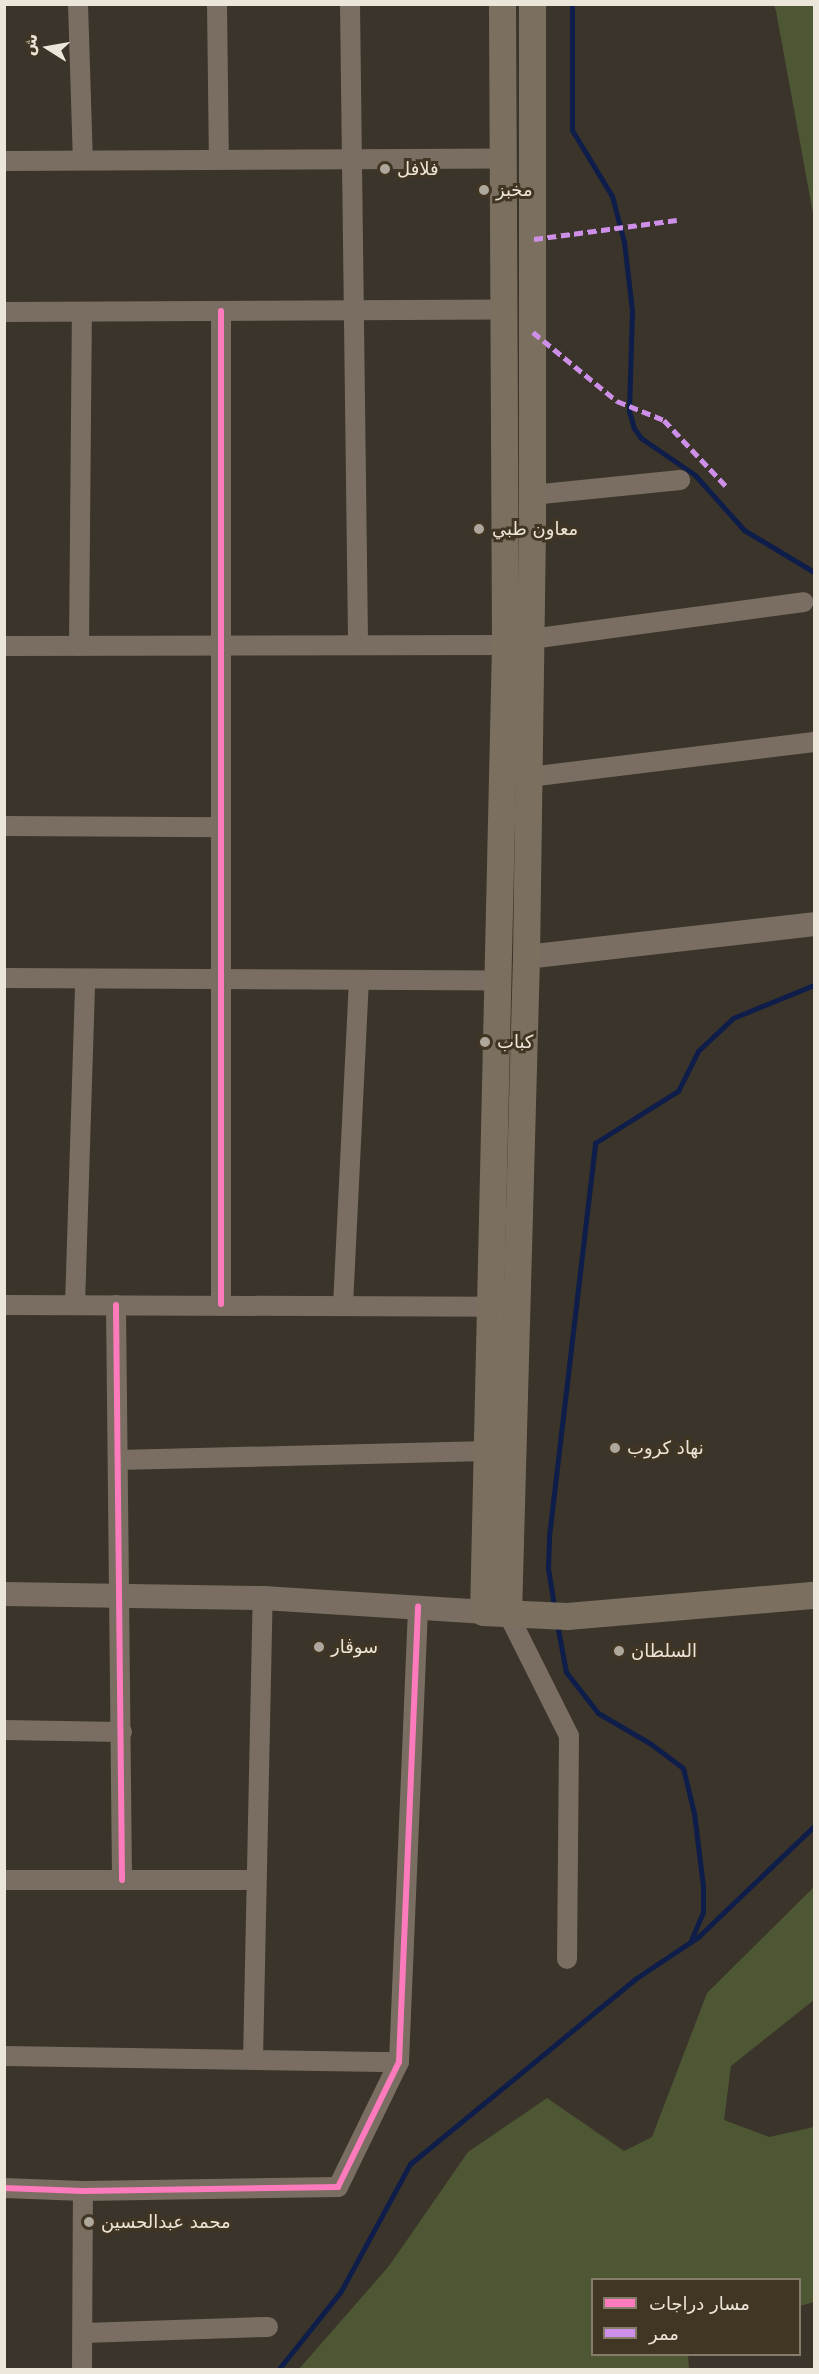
<!DOCTYPE html>
<meta charset="utf-8">
<style>
body{margin:0}
#map{position:relative;width:819px;height:2374px;overflow:hidden;background:#3a342a;font-family:"DejaVu Sans","Noto Naskh Arabic",sans-serif}
div>[style]{position:absolute}
[style*='--x']{left:calc(var(--x)*1px);top:calc(var(--y)*1px);width:calc(var(--w)*1px);rotate:calc(var(--a)*1deg)}
.green>*{inset:0;background:#4e5734}
.stream>*{height:5px;margin:-2.5px;padding:0 2.5px;transform-origin:2.5px;border-radius:2.5px;background:#0e1d49}
.minor>*{height:20px;margin:-10px;padding:0 10px;transform-origin:10px;border-radius:10px;background:#796e61}
.tertiary>*{height:24px;margin:-12px;padding:0 12px;transform-origin:12px;border-radius:12px;background:#796e61}
.secondary>*{height:27px;margin:-13.5px;padding:0 13.5px;transform-origin:13.5px;border-radius:13.5px;background:#7b7060}
.quiet>*{height:4.5px;margin-top:-2.25px;transform-origin:0;background:repeating-linear-gradient(90deg,#ce8fe9 0 9px,transparent 0 13.5px)}
.cycleway>*{height:6px;margin:-3px;padding:0 3px;transform-origin:3px;border-radius:3px;background:#fd7abc}
.dots>*{width:16px;height:16px;translate:-50% -50%;box-sizing:border-box;border:3px solid #413623;border-radius:50%}
span{translate:-50% -50%;white-space:nowrap;text-align:center;line-height:1.15;-webkit-text-stroke:6px #413623;paint-order:stroke}
.poi-label{font-size:18px;color:#ece5d9}
.left{translate:0 -50%;text-align:left}
.frame{position:absolute;inset:0;border:6px solid #ece5d9;pointer-events:none}
.legend{position:absolute;left:591px;top:2278px;width:210px;height:78px;box-sizing:border-box;background:#413623;border:2px solid #857c6c;margin:0;padding:8px 10px;list-style:none;font-size:18px;color:#ece5d9}
.legend li{display:flex;align-items:center;gap:12px;height:30px}
.legend b{width:30px;border:2px solid #857c6c}
.north{position:absolute;left:18px;top:18px;width:60px;height:60px;-webkit-text-stroke:4px #413623;paint-order:stroke;rotate:281deg;font-size:16px;font-weight:700;line-height:24px;text-align:center;color:#ece5d9}
.north::after{content:'';display:block;margin:auto;width:21px;height:27px;background:#ece5d9;clip-path:polygon(50% 0,100% 100%,50% 72%,0 100%)}
</style>
<div id="map">
<div class="green">
<i style="clip-path:polygon(774px 5px,814px 5px,814px 219px,776px 11px)"></i>
<i style="clip-path:polygon(814px 1887px,814px 2000px,731px 2066px,724px 2120px,769px 2137px,814px 2127px,814px 2302px,800px 2306px,800px 2280px,592px 2280px,592px 2354px,688px 2355px,689px 2369px,299px 2369px,389px 2266px,468px 2152px,547px 2098px,624px 2151px,652px 2137px,707px 1993px)"></i>
</div>
<div class="stream">
<i style="--x:572;--y:4;--w:126;--a:90"></i>
<i style="--x:572;--y:130;--w:77;--a:58.8"></i>
<i style="--x:612;--y:196;--w:48;--a:75.4"></i>
<i style="--x:624;--y:242;--w:68;--a:83.3"></i>
<i style="--x:632;--y:310;--w:101;--a:91.7"></i>
<i style="--x:629;--y:411;--w:18;--a:74"></i>
<i style="--x:634;--y:428;--w:12;--a:55"></i>
<i style="--x:641;--y:438;--w:65;--a:34.4"></i>
<i style="--x:695;--y:475;--w:74;--a:48.3"></i>
<i style="--x:744;--y:530;--w:82;--a:31"></i>
<i style="--x:554;--y:1606;--w:37;--a:-99"></i>
<i style="--x:548;--y:1569;--w:33;--a:-88"></i>
<i style="--x:549;--y:1536;--w:396;--a:-83.3"></i>
<i style="--x:595;--y:1143;--w:98;--a:-32.1"></i>
<i style="--x:678;--y:1091;--w:45;--a:-63.4"></i>
<i style="--x:698;--y:1051;--w:48;--a:-43.3"></i>
<i style="--x:733;--y:1018;--w:87;--a:-22.2"></i>
<i style="--x:557;--y:1624;--w:49;--a:79.4"></i>
<i style="--x:566;--y:1672;--w:52;--a:52"></i>
<i style="--x:598;--y:1713;--w:61;--a:30.3"></i>
<i style="--x:651;--y:1744;--w:40;--a:37"></i>
<i style="--x:683;--y:1768;--w:46;--a:76.3"></i>
<i style="--x:694;--y:1813;--w:74;--a:83"></i>
<i style="--x:703;--y:1886;--w:26;--a:90"></i>
<i style="--x:703;--y:1912;--w:33;--a:113"></i>
<i style="--x:278;--y:2370;--w:101;--a:-51.4"></i>
<i style="--x:341;--y:2291;--w:145;--a:-61.5"></i>
<i style="--x:410;--y:2164;--w:291;--a:-39.4"></i>
<i style="--x:635;--y:1979;--w:76;--a:-33.7"></i>
<i style="--x:698;--y:1937;--w:161;--a:-43.7"></i>
</div>
<div class="minor">
<i style="--x:78;--y:4;--w:156;--a:88.2"></i>
<i style="--x:217;--y:4;--w:156;--a:89.3"></i>
<i style="--x:350;--y:4;--w:641;--a:89.28"></i>
<i style="--x:4;--y:161;--w:498;--a:-0.3"></i>
<i style="--x:4;--y:312;--w:498;--a:-0.3"></i>
<i style="--x:532;--y:495;--w:149;--a:-5.8"></i>
<i style="--x:531;--y:639;--w:275;--a:-7.7"></i>
<i style="--x:4;--y:646;--w:501;--a:-0.11"></i>
<i style="--x:79;--y:646;--w:334;--a:-89.5"></i>
<i style="--x:529;--y:777;--w:287;--a:-7"></i>
<i style="--x:4;--y:826;--w:217;--a:0.3"></i>
<i style="--x:4;--y:978;--w:494;--a:0.3"></i>
<i style="--x:221;--y:1304;--w:993;--a:-90"></i>
<i style="--x:4;--y:1305;--w:488;--a:0.2"></i>
<i style="--x:75;--y:1305;--w:326;--a:-88.2"></i>
<i style="--x:116;--y:1305;--w:575;--a:89.4"></i>
<i style="--x:343;--y:1306;--w:326;--a:-87.2"></i>
<i style="--x:118;--y:1460;--w:370;--a:-1.4"></i>
<i style="--x:508;--y:1614;--w:136;--a:63.4"></i>
<i style="--x:569;--y:1736;--w:223;--a:90.5"></i>
<i style="--x:4;--y:1730;--w:118;--a:1"></i>
<i style="--x:4;--y:1880;--w:252;--a:0"></i>
<i style="--x:4;--y:2056;--w:395;--a:0.9"></i>
<i style="--x:253;--y:2060;--w:462;--a:-88.8"></i>
<i style="--x:4;--y:2188;--w:79;--a:2.2"></i>
<i style="--x:83;--y:2191;--w:255;--a:-0.9"></i>
<i style="--x:338;--y:2187;--w:139;--a:-64"></i>
<i style="--x:399;--y:2062;--w:456;--a:-87.6"></i>
<i style="--x:84;--y:2333;--w:184;--a:-1.9"></i>
<i style="--x:82;--y:2370;--w:179;--a:-89.7"></i>
</div>
<div class="tertiary">
<i style="--x:526;--y:957;--w:290;--a:-6.5"></i>
<i style="--x:4;--y:1594;--w:259;--a:0.9"></i>
<i style="--x:263;--y:1598;--w:220;--a:3.6"></i>
</div>
<div class="secondary">
<i style="--x:502;--y:4;--w:641;--a:89.73"></i>
<i style="--x:505;--y:645;--w:967;--a:91.3"></i>
<i style="--x:483;--y:1612;--w:84;--a:2.7"></i>
<i style="--x:567;--y:1616;--w:248;--a:-4.9"></i>
<i style="--x:508;--y:1614;--w:657;--a:-88.43"></i>
<i style="--x:526;--y:957;--w:417;--a:-89.2"></i>
<i style="--x:532;--y:540;--w:536;--a:-90"></i>
</div>
<div class="quiet">
<i style="--x:534;--y:239;--w:144;--a:-7.6"></i>
<i style="--x:533;--y:332;--w:109;--a:39.4"></i>
<i style="--x:617;--y:401;--w:51;--a:22"></i>
<i style="--x:664;--y:420;--w:91;--a:46.8"></i>
</div>
<div class="cycleway">
<i style="--x:221;--y:1304;--w:993;--a:-90"></i>
<i style="--x:116;--y:1305;--w:575;--a:89.4"></i>
<i style="--x:4;--y:2188;--w:79;--a:2.2"></i>
<i style="--x:83;--y:2191;--w:255;--a:-0.9"></i>
<i style="--x:338;--y:2187;--w:139;--a:-64"></i>
<i style="--x:399;--y:2062;--w:456;--a:-87.6"></i>
</div>
<div class="dots">
<i style="left:385px;top:169px;background:#aea79c"></i>
<i style="left:484px;top:190px;background:#aea79c"></i>
<i style="left:479px;top:529px;background:#aea79c"></i>
<i style="left:485px;top:1042px;background:#aea79c"></i>
<i style="left:615px;top:1448px;background:#aea79c"></i>
<i style="left:319px;top:1647px;background:#aea79c"></i>
<i style="left:619px;top:1651px;background:#aea79c"></i>
<i style="left:89px;top:2222px;background:#aea79c"></i>
</div>
<div class="poi-label">
<span class="left" style="left:397px;top:169px">فلافل</span>
<span class="left" style="left:496px;top:190px">مخبز</span>
<span class="left" style="left:492px;top:529px">معاون طبي</span>
<span class="left" style="left:497px;top:1042px">كباب</span>
<span class="left" style="left:627px;top:1448px">نهاد كروب</span>
<span class="left" style="left:331px;top:1647px">سوڤار</span>
<span class="left" style="left:631px;top:1651px">السلطان</span>
<span class="left" style="left:101px;top:2222px">محمد عبدالحسين</span>
</div>
<div class="frame"></div>
<ul class="legend">
<li><b style="height:8px;background:#fd7abc"></b>مسار دراجات</li>
<li><b style="height:8px;background:#ce8fe9"></b>ممر</li>
</ul>
<div class="north">ش</div>
</div>
